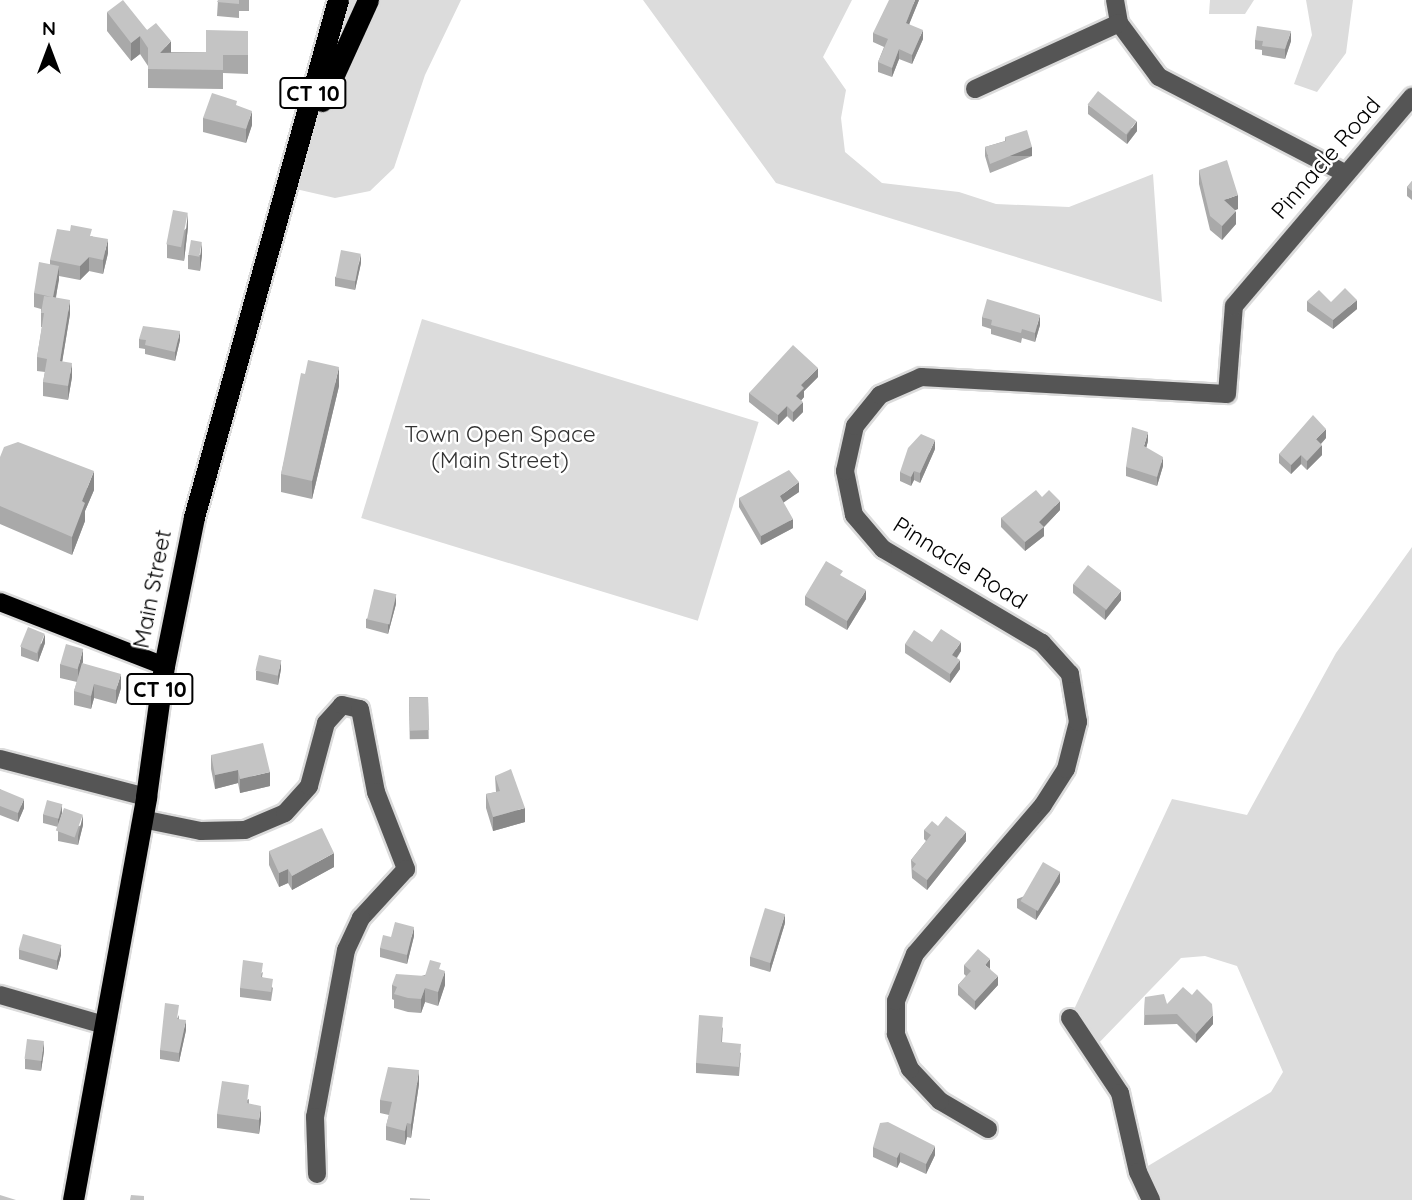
<!DOCTYPE html>
<style>
body{margin:0}
#map{position:relative;width:1412px;height:1200px;overflow:hidden;background:#fff;font-family:Quicksand,sans-serif}
div>[style]{position:absolute}
[style*='--x']{left:calc(var(--x)*1px);top:calc(var(--y)*1px);width:calc(var(--w)*1px);rotate:calc(var(--a)*1deg)}
.green>*{inset:0;background:#dcdcdc;transform-origin:0 0}
.roads{filter:drop-shadow(2px 0 #dbdbdb) drop-shadow(-2px 0 #dbdbdb) drop-shadow(0 2px #dbdbdb) drop-shadow(0 -2px #dbdbdb)}
.minor>*{height:18px;margin:-9px;padding:0 9px;transform-origin:9px;border-radius:9px;background:#555}
.major>*{height:18px;margin:-9px;padding:0 9px;transform-origin:9px;border-radius:9px;background:#000}
.highway>*{height:21px;margin:-10.5px;padding:0 10.5px;transform-origin:10.5px;border-radius:10.5px;background:#000}
.wall>*{inset:0;background:#a9a9a9;transform-origin:0 0}
.shaded-wall>*{inset:0;background:#898989;transform-origin:0 0}
.building>*{inset:0;background:#c4c4c4;transform-origin:0 0}
span{translate:-50% -50%;white-space:nowrap;text-align:center;line-height:1.15;-webkit-text-stroke:5px #fff;paint-order:stroke}
.shield-label span{padding:2px 5px;background:#fff;border:2px solid;border-radius:5px;-webkit-text-stroke-width:0}
.shield-label{font-size:21px;color:#000;font-weight:700}
.street-label{font-size:23px;color:#000}
.park-label{font-size:23px;color:#333}
.north{position:absolute;left:14px;top:14px;width:70px;height:70px;-webkit-text-stroke:5px #fff;paint-order:stroke;rotate:0deg;font-size:19px;font-weight:700;line-height:28px;text-align:center;color:#000}
.north::after{content:'';display:block;margin:auto;width:24px;height:32px;background:#000;clip-path:polygon(50% 0,100% 100%,50% 72%,0 100%)}
</style>
<div id="map">
<div class="green">
<i style="clip-path:polygon(338px 0,461px 0,425px 75px,394px 168px,370px 191px,335px 198px,287px 187px)"></i>
<i style="clip-path:polygon(643px 0,852px 0,823px 57px,846px 90px,841px 118px,845px 152px,882px 183px,959px 192px,996px 204px,1069px 207px,1153px 174px,1162px 302px,776px 183px)"></i>
<i style="clip-path:polygon(1210px 0,1254px 0,1245px 14px,1209px 14px)"></i>
<i style="clip-path:polygon(1306px 0,1353px 0,1346px 53px,1317px 92px,1294px 84px,1312px 35px)"></i>
<i style="left:422px;top:319px;width:352px;height:208px;rotate:17deg"></i>
<i style="clip-path:polygon(1412px 547px,1412px 1200px,1151px 1200px,1138px 1172px,1271px 1092px,1283px 1072px,1237px 966px,1205px 956px,1181px 958px,1093px 1049px,1070px 1018px,1172px 799px,1247px 815px,1336px 653px)"></i>
</div>
<div class="roads">
<div class="minor">
<i style="--x:1115;--y:0;--w:23;--a:80"></i>
<i style="--x:1119;--y:23;--w:67;--a:53.5"></i>
<i style="--x:1159;--y:77;--w:208;--a:27.4"></i>
<i style="--x:975;--y:89;--w:158;--a:-24.6"></i>
<i style="--x:0;--y:759;--w:151;--a:14.6"></i>
<i style="--x:142;--y:819;--w:60;--a:11.5"></i>
<i style="--x:201;--y:831;--w:44;--a:-1.3"></i>
<i style="--x:245;--y:830;--w:43;--a:-23"></i>
<i style="--x:285;--y:813;--w:36;--a:-48"></i>
<i style="--x:309;--y:786;--w:65;--a:-74.9"></i>
<i style="--x:326;--y:723;--w:24;--a:-48"></i>
<i style="--x:342;--y:705;--w:18;--a:13"></i>
<i style="--x:360;--y:709;--w:85;--a:79.1"></i>
<i style="--x:376;--y:792;--w:83;--a:68.7"></i>
<i style="--x:406;--y:869;--w:67;--a:132.6"></i>
<i style="--x:361;--y:918;--w:35;--a:115"></i>
<i style="--x:346;--y:950;--w:170;--a:100.5"></i>
<i style="--x:315;--y:1117;--w:57;--a:88"></i>
<i style="--x:0;--y:995;--w:108;--a:16.1"></i>
<i style="--x:1070;--y:1018;--w:90;--a:56.3"></i>
<i style="--x:1120;--y:1093;--w:81;--a:77.2"></i>
<i style="--x:1138;--y:1172;--w:31;--a:65"></i>
<i style="--x:988;--y:1129;--w:56;--a:-149.7"></i>
<i style="--x:940;--y:1101;--w:44;--a:-133.2"></i>
<i style="--x:910;--y:1069;--w:38;--a:-112"></i>
<i style="--x:896;--y:1034;--w:33;--a:-90"></i>
<i style="--x:896;--y:1001;--w:51;--a:-68"></i>
<i style="--x:915;--y:954;--w:196;--a:-49.3"></i>
<i style="--x:1043;--y:805;--w:43;--a:-57.4"></i>
<i style="--x:1066;--y:769;--w:49;--a:-75.7"></i>
<i style="--x:1078;--y:722;--w:49;--a:-99.5"></i>
<i style="--x:1070;--y:674;--w:42;--a:-132.1"></i>
<i style="--x:1042;--y:643;--w:185;--a:-149.4"></i>
<i style="--x:883;--y:549;--w:45;--a:-130.5"></i>
<i style="--x:854;--y:515;--w:45;--a:-101.6"></i>
<i style="--x:845;--y:471;--w:46;--a:-77.5"></i>
<i style="--x:855;--y:426;--w:40;--a:-51"></i>
<i style="--x:880;--y:395;--w:45;--a:-23.7"></i>
<i style="--x:921;--y:377;--w:306;--a:3.2"></i>
<i style="--x:1227;--y:394;--w:88;--a:-85.5"></i>
<i style="--x:1234;--y:306;--w:275;--a:-49.6"></i>
</div>
<div class="major">
<i style="--x:0;--y:602;--w:176;--a:21.3"></i>
</div>
<div class="highway">
<i style="--x:322;--y:101;--w:111;--a:-65.5"></i>
<i style="--x:73;--y:1200;--w:410;--a:-79.7"></i>
<i style="--x:146;--y:797;--w:132;--a:-82.2"></i>
<i style="--x:164;--y:666;--w:152;--a:-78.6"></i>
<i style="--x:194;--y:517;--w:537;--a:-74.44"></i>
</div>
</div>
<div class="wall">
<i style="clip-path:polygon(218px 0,249px 0,249px 11px,239px 11px,239px 18px,217px 16px)"></i>
<i style="clip-path:polygon(919px 0,909px 24px,923px 39px,912px 64px,899px 59px,892px 77px,878px 72px,878px 62px,884px 47px,873px 42px,873px 33px)"></i>
<i style="clip-path:polygon(107px 12px,147px 30px,171px 52px,206px 52px,248px 31px,248px 74px,223px 73px,223px 89px,148px 88px,148px 66px,140px 54px,131px 61px,107px 31px)"></i>
<i style="clip-path:polygon(1255px 40px,1291px 41px,1285px 59px,1262px 55px,1262px 50px,1255px 49px)"></i>
<i style="clip-path:polygon(1088px 105px,1137px 131px,1127px 144px,1088px 114px)"></i>
<i style="clip-path:polygon(237px 106px,252px 125px,246px 143px,203px 132px,203px 118px)"></i>
<i style="clip-path:polygon(1005px 137px,1032px 156px,990px 173px,985px 156px,985px 147px,1005px 141px)"></i>
<i style="clip-path:polygon(1199px 170px,1238px 209px,1235px 210px,1236px 224px,1222px 240px,1210px 230px,1199px 184px)"></i>
<i style="clip-path:polygon(1412px 181px,1412px 200px,1407px 196px,1407px 187px)"></i>
<i style="clip-path:polygon(188px 227px,184px 261px,167px 258px,167px 244px)"></i>
<i style="clip-path:polygon(92px 236px,108px 253px,103px 274px,89px 271px,80px 280px,59px 276px,56px 298px,70px 314px,62px 362px,72px 377px,68px 400px,43px 396px,43px 382px,45px 372px,37px 371px,37px 357px,42px 327px,41px 327px,41px 309px,34px 307px,34px 293px,50px 264px,50px 260px)"></i>
<i style="clip-path:polygon(188px 255px,202px 255px,200px 271px,188px 269px)"></i>
<i style="clip-path:polygon(361px 263px,355px 290px,335px 286px,335px 277px)"></i>
<i style="clip-path:polygon(1307px 301px,1331px 302px,1357px 309px,1333px 329px,1307px 311px)"></i>
<i style="clip-path:polygon(982px 317px,1040px 325px,1035px 342px,1022px 338px,1021px 343px,991px 334px,991px 329px,982px 326px)"></i>
<i style="clip-path:polygon(139px 339px,180px 340px,175px 361px,145px 354px,145px 349px,139px 348px)"></i>
<i style="clip-path:polygon(305px 374px,339px 386px,312px 499px,281px 492px,281px 474px)"></i>
<i style="clip-path:polygon(818px 377px,804px 391px,804px 397px,801px 401px,803px 412px,793px 422px,787px 416px,778px 425px,749px 402px,749px 393px)"></i>
<i style="clip-path:polygon(1326px 438px,1321px 444px,1322px 455px,1307px 470px,1301px 464px,1291px 474px,1279px 463px,1279px 454px)"></i>
<i style="clip-path:polygon(1148px 441px,1146px 448px,1163px 466px,1157px 486px,1126px 476px,1126px 467px)"></i>
<i style="clip-path:polygon(935px 449px,920px 483px,914px 480px,911px 486px,900px 481px,900px 472px)"></i>
<i style="clip-path:polygon(0 457px,94px 490px,85px 511px,85px 521px,72px 555px,0 524px)"></i>
<i style="clip-path:polygon(799px 492px,783px 502px,793px 528px,761px 545px,739px 507px,739px 498px)"></i>
<i style="clip-path:polygon(1042px 497px,1060px 510px,1044px 527px,1044px 536px,1025px 551px,1001px 527px,1001px 518px)"></i>
<i style="clip-path:polygon(1073px 584px,1121px 600px,1105px 620px,1073px 593px)"></i>
<i style="clip-path:polygon(805px 596px,866px 599px,847px 630px,805px 605px)"></i>
<i style="clip-path:polygon(396px 604px,388px 634px,366px 628px,366px 619px)"></i>
<i style="clip-path:polygon(932px 642px,961px 651px,957px 658px,960px 669px,950px 683px,905px 653px,905px 644px)"></i>
<i style="clip-path:polygon(45px 643px,38px 662px,21px 656px,21px 647px)"></i>
<i style="clip-path:polygon(60px 664px,83px 664px,121px 688px,116px 704px,94px 698px,91px 709px,74px 705px,74px 691px,77px 682px,60px 678px)"></i>
<i style="clip-path:polygon(281px 669px,278px 685px,256px 680px,256px 671px)"></i>
<i style="left:428px;top:697px;width:42px;height:19px;rotate:89deg"></i>
<i style="clip-path:polygon(211px 755px,270px 786px,240px 793px,238px 783px,215px 789px,211px 769px)"></i>
<i style="clip-path:polygon(495px 776px,525px 822px,493px 831px,486px 808px,486px 794px,496px 792px)"></i>
<i style="clip-path:polygon(0 789px,24px 808px,18px 822px,0 815px)"></i>
<i style="clip-path:polygon(62px 813px,58px 827px,43px 823px,43px 814px)"></i>
<i style="clip-path:polygon(83px 825px,78px 845px,58px 841px,58px 831px)"></i>
<i style="clip-path:polygon(938px 826px,966px 841px,927px 890px,912px 878px,911px 860px,926px 841px,924px 839px,924px 830px)"></i>
<i style="clip-path:polygon(269px 851px,334px 867px,292px 890px,288px 883px,279px 887px,269px 865px)"></i>
<i style="clip-path:polygon(1060px 882px,1036px 920px,1017px 908px,1017px 899px)"></i>
<i style="clip-path:polygon(785px 923px,770px 972px,750px 966px,750px 957px)"></i>
<i style="clip-path:polygon(414px 936px,407px 964px,380px 957px,380px 948px)"></i>
<i style="clip-path:polygon(19px 949px,61px 955px,57px 970px,19px 959px)"></i>
<i style="clip-path:polygon(964px 965px,990px 969px,998px 985px,975px 1010px,958px 995px,958px 985px,966px 976px,964px 974px)"></i>
<i style="clip-path:polygon(441px 970px,445px 985px,438px 1006px,425px 1002px,421px 1013px,408px 1012px,394px 1008px,394px 1000px,392px 999px,392px 985px)"></i>
<i style="clip-path:polygon(263px 972px,262px 977px,273px 988px,271px 1001px,240px 997px,240px 988px)"></i>
<i style="clip-path:polygon(1145px 997px,1167px 1004px,1213px 1024px,1196px 1043px,1177px 1024px,1144px 1025px)"></i>
<i style="clip-path:polygon(179px 1015px,179px 1019px,186px 1030px,179px 1062px,160px 1059px,160px 1050px)"></i>
<i style="clip-path:polygon(723px 1027px,722px 1042px,741px 1053px,739px 1076px,696px 1073px,696px 1063px)"></i>
<i style="clip-path:polygon(44px 1051px,41px 1071px,25px 1069px,25px 1059px)"></i>
<i style="clip-path:polygon(419px 1084px,411px 1138px,407px 1137px,405px 1145px,386px 1140px,386px 1126px,389px 1115px,380px 1113px,380px 1100px)"></i>
<i style="clip-path:polygon(249px 1099px,249px 1104px,261px 1120px,259px 1134px,217px 1128px,217px 1114px)"></i>
<i style="clip-path:polygon(873px 1147px,935px 1155px,926px 1174px,900px 1162px,897px 1168px,873px 1157px)"></i>
</div>
<div class="shaded-wall">
<i style="clip-path:polygon(915px 0,919px 0,906px 32px,906px 23px)"></i>
<i style="clip-path:polygon(923px 30px,923px 39px,912px 64px,912px 55px)"></i>
<i style="clip-path:polygon(1291px 31px,1291px 41px,1285px 59px,1285px 49px)"></i>
<i style="clip-path:polygon(140px 36px,140px 54px,131px 61px,131px 43px)"></i>
<i style="clip-path:polygon(171px 41px,171px 59px,160px 53px)"></i>
<i style="clip-path:polygon(899px 49px,899px 59px,892px 77px,892px 68px)"></i>
<i style="clip-path:polygon(252px 111px,252px 125px,246px 143px,246px 129px)"></i>
<i style="clip-path:polygon(1137px 121px,1137px 131px,1127px 144px,1127px 135px)"></i>
<i style="left:1032px;top:147px;width:9px;height:45px;rotate:90deg"></i>
<i style="clip-path:polygon(1238px 195px,1238px 209px,1224px 214px,1224px 200px)"></i>
<i style="clip-path:polygon(1236px 211px,1236px 224px,1222px 240px,1222px 226px)"></i>
<i style="clip-path:polygon(188px 213px,188px 227px,184px 261px,184px 247px)"></i>
<i style="clip-path:polygon(108px 239px,108px 253px,103px 274px,103px 260px)"></i>
<i style="clip-path:polygon(202px 242px,202px 255px,200px 271px,200px 257px)"></i>
<i style="clip-path:polygon(361px 254px,361px 263px,355px 290px,355px 281px)"></i>
<i style="clip-path:polygon(89px 257px,89px 271px,80px 280px,80px 266px)"></i>
<i style="clip-path:polygon(59px 266px,59px 280px,53px 311px,53px 297px)"></i>
<i style="clip-path:polygon(70px 300px,70px 314px,60px 375px,60px 361px)"></i>
<i style="clip-path:polygon(1357px 300px,1357px 309px,1333px 329px,1333px 320px)"></i>
<i style="clip-path:polygon(1040px 315px,1040px 325px,1035px 342px,1035px 333px)"></i>
<i style="clip-path:polygon(180px 331px,180px 340px,175px 361px,175px 352px)"></i>
<i style="clip-path:polygon(72px 363px,72px 377px,68px 400px,68px 386px)"></i>
<i style="clip-path:polygon(339px 367px,339px 386px,312px 499px,312px 481px)"></i>
<i style="clip-path:polygon(818px 368px,818px 377px,804px 391px,804px 397px,796px 406px,796px 396px,801px 385px)"></i>
<i style="clip-path:polygon(803px 402px,803px 412px,793px 422px,793px 412px)"></i>
<i style="clip-path:polygon(787px 406px,787px 416px,778px 425px,778px 415px)"></i>
<i style="clip-path:polygon(1326px 429px,1326px 438px,1316px 449px,1316px 439px)"></i>
<i style="clip-path:polygon(1148px 432px,1148px 441px,1144px 456px,1144px 446px)"></i>
<i style="clip-path:polygon(935px 440px,935px 449px,920px 483px,920px 473px)"></i>
<i style="clip-path:polygon(1322px 445px,1322px 455px,1307px 470px,1307px 461px)"></i>
<i style="clip-path:polygon(1301px 455px,1301px 464px,1291px 474px,1291px 465px)"></i>
<i style="clip-path:polygon(1163px 457px,1163px 466px,1157px 486px,1157px 477px)"></i>
<i style="clip-path:polygon(94px 471px,94px 490px,85px 511px,85px 521px,72px 555px,72px 537px,82px 501px)"></i>
<i style="clip-path:polygon(914px 471px,914px 480px,911px 486px,911px 477px)"></i>
<i style="clip-path:polygon(799px 482px,799px 492px,780px 505px,780px 496px)"></i>
<i style="clip-path:polygon(1060px 501px,1060px 510px,1042px 529px,1044px 527px,1044px 536px,1025px 551px,1025px 542px,1039px 522px)"></i>
<i style="clip-path:polygon(793px 519px,793px 528px,761px 545px,761px 536px)"></i>
<i style="clip-path:polygon(866px 590px,866px 599px,847px 630px,847px 621px)"></i>
<i style="clip-path:polygon(1121px 591px,1121px 600px,1105px 620px,1105px 611px)"></i>
<i style="clip-path:polygon(396px 594px,396px 604px,388px 634px,388px 625px)"></i>
<i style="clip-path:polygon(45px 634px,45px 643px,38px 662px,38px 653px)"></i>
<i style="clip-path:polygon(961px 642px,961px 651px,952px 664px,952px 655px)"></i>
<i style="clip-path:polygon(83px 649px,83px 662px,78px 682px,78px 668px)"></i>
<i style="clip-path:polygon(281px 660px,281px 669px,278px 685px,278px 676px)"></i>
<i style="clip-path:polygon(960px 660px,960px 669px,950px 683px,950px 674px)"></i>
<i style="clip-path:polygon(121px 674px,121px 688px,116px 704px,116px 690px)"></i>
<i style="clip-path:polygon(94px 684px,94px 698px,91px 709px,91px 696px)"></i>
<i style="clip-path:polygon(238px 770px,238px 783px,215px 789px,215px 775px)"></i>
<i style="clip-path:polygon(270px 772px,270px 786px,240px 793px,240px 779px)"></i>
<i style="clip-path:polygon(24px 799px,24px 808px,18px 822px,18px 813px)"></i>
<i style="clip-path:polygon(62px 804px,62px 813px,58px 827px,58px 818px)"></i>
<i style="clip-path:polygon(525px 808px,525px 822px,493px 831px,493px 817px)"></i>
<i style="clip-path:polygon(83px 815px,83px 825px,78px 845px,78px 836px)"></i>
<i style="clip-path:polygon(966px 832px,966px 841px,927px 890px,927px 880px)"></i>
<i style="clip-path:polygon(334px 853px,334px 867px,292px 890px,292px 876px)"></i>
<i style="clip-path:polygon(288px 869px,288px 883px,279px 887px,279px 873px)"></i>
<i style="clip-path:polygon(1060px 872px,1060px 882px,1036px 920px,1036px 911px)"></i>
<i style="clip-path:polygon(785px 914px,785px 923px,770px 972px,770px 963px)"></i>
<i style="clip-path:polygon(414px 927px,414px 936px,407px 964px,407px 955px)"></i>
<i style="clip-path:polygon(61px 945px,61px 955px,57px 970px,57px 960px)"></i>
<i style="clip-path:polygon(990px 959px,990px 969px,985px 965px)"></i>
<i style="clip-path:polygon(445px 971px,445px 985px,438px 1006px,438px 992px)"></i>
<i style="clip-path:polygon(998px 976px,998px 985px,975px 1010px,975px 1001px)"></i>
<i style="clip-path:polygon(425px 988px,425px 1002px,421px 1013px,421px 999px)"></i>
<i style="clip-path:polygon(1213px 1015px,1213px 1024px,1196px 1043px,1196px 1034px)"></i>
<i style="clip-path:polygon(186px 1020px,186px 1030px,179px 1062px,179px 1053px)"></i>
<i style="clip-path:polygon(44px 1041px,44px 1051px,41px 1071px,41px 1061px)"></i>
<i style="clip-path:polygon(419px 1070px,419px 1084px,411px 1138px,411px 1124px)"></i>
<i style="clip-path:polygon(261px 1106px,261px 1120px,259px 1134px,259px 1120px)"></i>
<i style="clip-path:polygon(407px 1123px,407px 1137px,405px 1145px,405px 1131px)"></i>
<i style="clip-path:polygon(935px 1146px,935px 1155px,926px 1174px,926px 1164px)"></i>
<i style="clip-path:polygon(900px 1152px,900px 1162px,897px 1168px,897px 1158px)"></i>
</div>
<div class="building">
<i style="clip-path:polygon(123px 0,147px 30px,156px 23px,171px 41px,160px 53px,206px 52px,206px 30px,248px 31px,248px 55px,223px 55px,223px 70px,148px 69px,148px 48px,140px 36px,131px 43px,107px 12px)"></i>
<i style="clip-path:polygon(218px 0,239px 0,239px 4px,217px 2px)"></i>
<i style="clip-path:polygon(889px 0,915px 0,906px 23px,923px 30px,912px 55px,899px 49px,892px 68px,878px 62px,888px 39px,873px 33px)"></i>
<i style="clip-path:polygon(1257px 26px,1291px 31px,1285px 49px,1262px 46px,1263px 41px,1255px 40px)"></i>
<i style="left:1098px;top:91px;width:49px;height:17px;rotate:38deg"></i>
<i style="clip-path:polygon(212px 93px,237px 101px,236px 105px,252px 111px,246px 129px,203px 118px)"></i>
<i style="clip-path:polygon(1027px 130px,1032px 147px,990px 164px,985px 147px,1006px 141px,1005px 137px)"></i>
<i style="clip-path:polygon(1227px 160px,1238px 195px,1224px 200px,1236px 211px,1222px 226px,1210px 216px,1199px 170px)"></i>
<i style="clip-path:polygon(1412px 181px,1412px 191px,1407px 187px)"></i>
<i style="left:173px;top:210px;width:15px;height:35px;rotate:11deg"></i>
<i style="clip-path:polygon(71px 225px,92px 229px,90px 236px,108px 239px,103px 260px,89px 257px,80px 266px,50px 260px,57px 229px,70px 231px)"></i>
<i style="left:191px;top:240px;width:11px;height:15px;rotate:10deg"></i>
<i style="left:341px;top:250px;width:20px;height:28px;rotate:11deg"></i>
<i style="clip-path:polygon(39px 262px,59px 266px,53px 297px,70px 300px,60px 361px,72px 363px,68px 386px,43px 382px,47px 359px,37px 357px,44px 313px,41px 313px,44px 296px,52px 297px,34px 293px)"></i>
<i style="clip-path:polygon(1345px 288px,1357px 300px,1333px 320px,1307px 301px,1319px 290px,1331px 302px)"></i>
<i style="clip-path:polygon(987px 299px,1040px 315px,1035px 333px,1022px 329px,1021px 333px,991px 325px,992px 320px,982px 317px)"></i>
<i style="clip-path:polygon(143px 326px,180px 331px,175px 352px,145px 345px,146px 340px,139px 339px)"></i>
<i style="clip-path:polygon(793px 345px,818px 368px,801px 385px,804px 388px,796px 396px,803px 402px,793px 412px,787px 406px,778px 415px,749px 393px)"></i>
<i style="clip-path:polygon(308px 360px,339px 367px,312px 481px,281px 474px,301px 373px,305px 374px)"></i>
<i style="clip-path:polygon(1313px 415px,1326px 429px,1316px 439px,1322px 445px,1307px 461px,1301px 455px,1291px 465px,1279px 454px)"></i>
<i style="clip-path:polygon(1132px 427px,1148px 432px,1144px 446px,1163px 457px,1157px 477px,1126px 467px)"></i>
<i style="clip-path:polygon(921px 434px,935px 440px,920px 473px,914px 471px,911px 477px,900px 472px,908px 448px)"></i>
<i style="clip-path:polygon(18px 442px,94px 471px,82px 501px,85px 503px,72px 537px,0 506px,0 457px,4px 447px)"></i>
<i style="clip-path:polygon(789px 470px,799px 482px,780px 496px,793px 519px,761px 536px,739px 498px)"></i>
<i style="clip-path:polygon(1036px 490px,1042px 497px,1049px 490px,1060px 501px,1039px 522px,1044px 527px,1025px 542px,1001px 518px)"></i>
<i style="clip-path:polygon(826px 561px,843px 571px,840px 575px,866px 590px,847px 621px,805px 596px)"></i>
<i style="left:1088px;top:565px;width:42px;height:24px;rotate:38deg"></i>
<i style="left:374px;top:589px;width:23px;height:31px;rotate:13deg"></i>
<i style="left:28px;top:627px;width:18px;height:21px;rotate:22deg"></i>
<i style="clip-path:polygon(941px 629px,961px 642px,952px 655px,960px 660px,950px 674px,905px 644px,914px 630px,932px 642px)"></i>
<i style="left:66px;top:644px;width:18px;height:21px;rotate:16deg"></i>
<i style="left:259px;top:655px;width:23px;height:16px;rotate:13deg"></i>
<i style="clip-path:polygon(82px 663px,121px 674px,116px 690px,94px 684px,91px 696px,74px 691px)"></i>
<i style="left:428px;top:697px;width:33px;height:19px;rotate:88deg"></i>
<i style="clip-path:polygon(263px 743px,270px 772px,240px 779px,238px 770px,215px 775px,211px 755px)"></i>
<i style="clip-path:polygon(511px 769px,525px 808px,493px 817px,486px 794px,500px 791px,495px 776px)"></i>
<i style="clip-path:polygon(0 789px,24px 799px,18px 813px,0 806px)"></i>
<i style="left:47px;top:800px;width:16px;height:15px;rotate:15deg"></i>
<i style="left:64px;top:808px;width:20px;height:24px;rotate:20deg"></i>
<i style="clip-path:polygon(946px 816px,966px 832px,927px 880px,912px 869px,916px 864px,911px 860px,931px 835px,924px 830px,932px 821px,938px 826px)"></i>
<i style="clip-path:polygon(322px 828px,334px 853px,292px 876px,288px 869px,279px 873px,269px 851px)"></i>
<i style="left:1043px;top:862px;width:20px;height:45px;rotate:30deg"></i>
<i style="left:765px;top:908px;width:21px;height:51px;rotate:17deg"></i>
<i style="clip-path:polygon(395px 922px,414px 927px,407px 955px,380px 948px,383px 935px,391px 937px)"></i>
<i style="left:23px;top:934px;width:40px;height:16px;rotate:16deg"></i>
<i style="clip-path:polygon(978px 949px,990px 959px,985px 965px,998px 976px,975px 1001px,958px 985px,971px 971px,964px 965px)"></i>
<i style="clip-path:polygon(243px 960px,263px 963px,261px 977px,273px 979px,271px 992px,240px 988px)"></i>
<i style="clip-path:polygon(430px 960px,441px 963px,439px 969px,445px 971px,438px 992px,425px 988px,421px 999px,408px 998px,394px 994px,397px 987px,392px 985px,396px 974px,425px 976px)"></i>
<i style="clip-path:polygon(1183px 987px,1192px 995px,1197px 989px,1212px 1004px,1213px 1015px,1196px 1034px,1177px 1014px,1144px 1015px,1145px 997px,1164px 994px,1167px 1004px)"></i>
<i style="clip-path:polygon(165px 1003px,179px 1005px,177px 1019px,186px 1020px,179px 1053px,160px 1050px)"></i>
<i style="clip-path:polygon(699px 1015px,723px 1017px,721px 1042px,741px 1044px,739px 1067px,696px 1063px)"></i>
<i style="left:27px;top:1039px;width:17px;height:20px;rotate:7deg"></i>
<i style="clip-path:polygon(388px 1067px,419px 1070px,411px 1124px,407px 1123px,405px 1131px,386px 1126px,392px 1102px,380px 1100px)"></i>
<i style="clip-path:polygon(222px 1081px,249px 1085px,247px 1103px,261px 1106px,259px 1120px,217px 1114px)"></i>
<i style="clip-path:polygon(888px 1122px,935px 1146px,926px 1164px,900px 1152px,897px 1158px,873px 1147px,880px 1123px)"></i>
<i style="clip-path:polygon(0 1195px,16px 1200px,0 1200px)"></i>
<i style="clip-path:polygon(131px 1195px,144px 1196px,144px 1200px,130px 1200px)"></i>
<i style="clip-path:polygon(410px 1198px,430px 1199px,430px 1200px,410px 1200px)"></i>
</div>
<div class="shield-label">
<span style="left:313px;top:93px">CT 10</span>
<span style="left:160px;top:689px">CT 10</span>
</div>
<div class="street-label">
<span style="left:1326px;top:158px;rotate:-49deg">Pinnacle Road</span>
<span style="left:960px;top:563px;rotate:32deg">Pinnacle Road</span>
<span style="left:152px;top:589px;rotate:-79deg">Main Street</span>
</div>
<div class="park-label">
<span style="left:500px;top:447px">Town Open Space<br>(Main Street)</span>
</div>
<div class="north">N</div>
</div>
